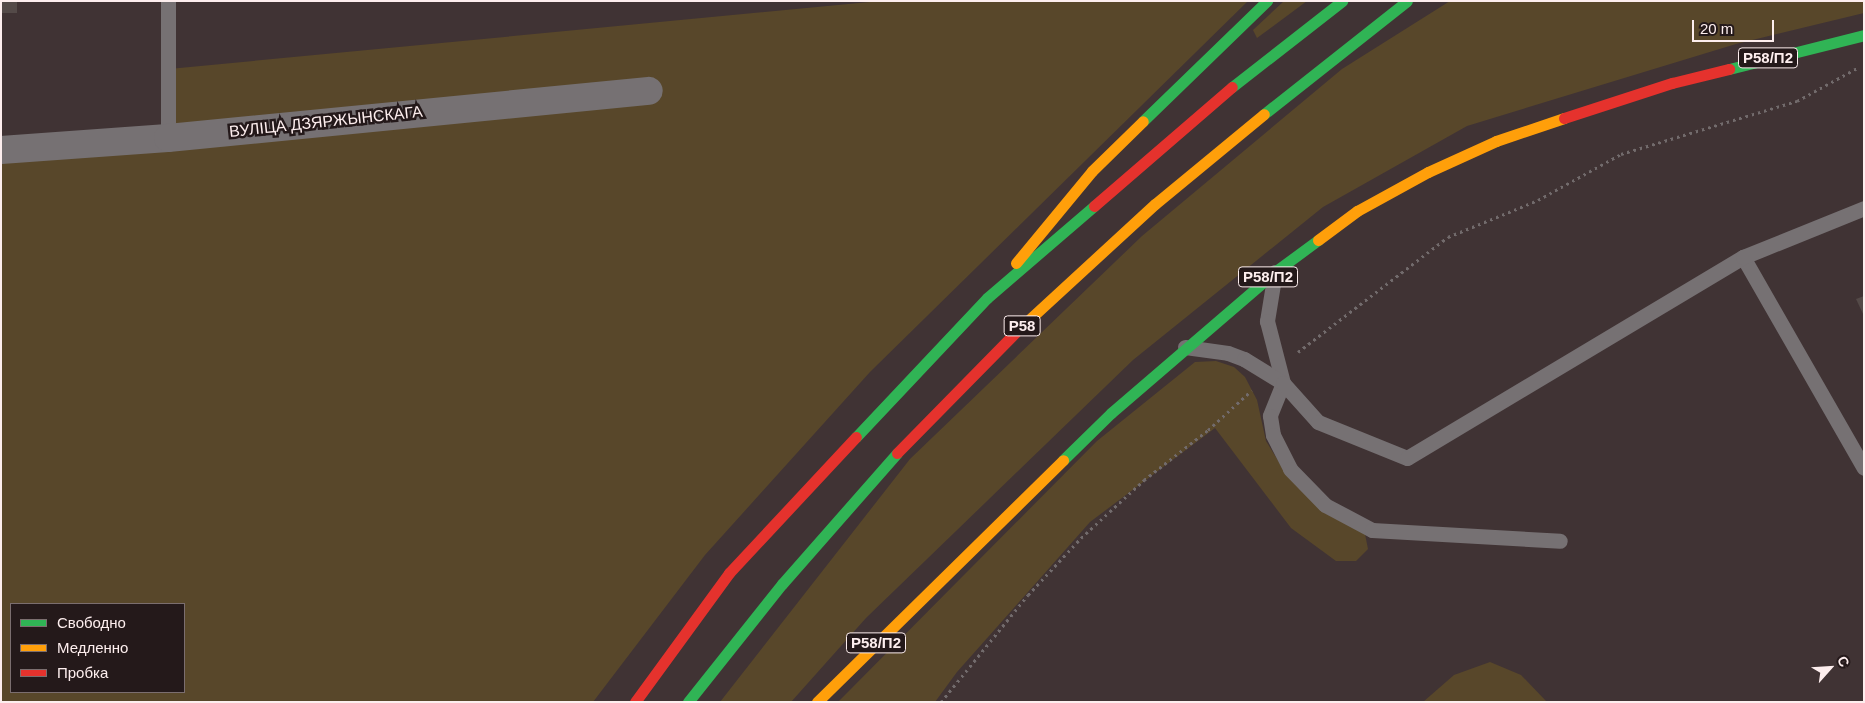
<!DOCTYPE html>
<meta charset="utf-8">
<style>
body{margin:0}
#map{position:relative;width:1865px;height:703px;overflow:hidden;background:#403334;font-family:Arial,sans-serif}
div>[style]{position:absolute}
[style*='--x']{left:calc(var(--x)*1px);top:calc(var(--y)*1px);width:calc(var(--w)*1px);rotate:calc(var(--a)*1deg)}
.green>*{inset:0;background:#58472a}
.building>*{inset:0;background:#544a48;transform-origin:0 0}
.path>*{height:3px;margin-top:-1.5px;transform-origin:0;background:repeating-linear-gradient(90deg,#726b6c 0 2.5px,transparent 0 6.5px)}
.lane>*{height:15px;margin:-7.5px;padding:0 7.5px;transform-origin:7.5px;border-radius:7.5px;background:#767173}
.street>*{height:28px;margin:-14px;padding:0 14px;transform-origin:14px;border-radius:14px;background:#767173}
.fast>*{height:11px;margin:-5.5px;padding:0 5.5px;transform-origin:5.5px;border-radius:5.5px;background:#30b455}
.slow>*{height:11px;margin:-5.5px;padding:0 5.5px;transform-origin:5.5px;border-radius:5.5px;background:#ff9f0a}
.jam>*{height:11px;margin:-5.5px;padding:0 5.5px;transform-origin:5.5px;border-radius:5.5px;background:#e5322d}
span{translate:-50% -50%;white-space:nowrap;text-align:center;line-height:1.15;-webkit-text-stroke:5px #24191a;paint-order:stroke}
.shield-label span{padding:1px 4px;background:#24191a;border:1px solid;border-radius:4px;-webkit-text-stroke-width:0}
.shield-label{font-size:15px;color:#fdeeee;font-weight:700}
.street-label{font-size:16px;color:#fdeeee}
.frame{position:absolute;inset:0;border:2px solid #fdeeee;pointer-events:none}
.legend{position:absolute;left:10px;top:603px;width:175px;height:90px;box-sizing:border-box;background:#24191a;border:1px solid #7b6e6f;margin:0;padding:6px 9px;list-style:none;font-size:15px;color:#fdeeee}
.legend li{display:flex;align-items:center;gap:10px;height:25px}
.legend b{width:25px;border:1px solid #7b6e6f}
.north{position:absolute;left:1805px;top:643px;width:50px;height:50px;-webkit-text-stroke:4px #24191a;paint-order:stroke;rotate:64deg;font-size:14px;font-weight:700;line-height:20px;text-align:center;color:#fdeeee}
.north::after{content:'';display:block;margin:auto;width:18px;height:22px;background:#fdeeee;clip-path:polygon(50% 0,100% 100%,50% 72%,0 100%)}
.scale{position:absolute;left:1692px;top:20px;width:82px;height:22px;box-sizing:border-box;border:2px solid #fdeeee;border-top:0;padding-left:6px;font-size:15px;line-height:18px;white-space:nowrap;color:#fdeeee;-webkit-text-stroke:4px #24191a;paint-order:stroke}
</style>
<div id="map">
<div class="green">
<i style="clip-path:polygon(evenodd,880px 1px,1248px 1px,870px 372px,705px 555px,593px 702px,1px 702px,1px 150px,168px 138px,169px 69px,880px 1px,11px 604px,184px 604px,184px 692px,11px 692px,11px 604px)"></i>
<i style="clip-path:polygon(1284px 1px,1307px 1px,1257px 38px,1253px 30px)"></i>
<i style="clip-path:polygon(1450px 1px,1864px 1px,1864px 13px,1736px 44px,1467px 126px,1323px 207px,1133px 360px,866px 618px,791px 702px,720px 702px,910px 459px,1142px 236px,1342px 69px)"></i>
<i style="clip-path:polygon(1216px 361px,1234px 367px,1245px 377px,1257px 400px,1266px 441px,1285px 472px,1365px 534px,1368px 549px,1356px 561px,1336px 561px,1291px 528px,1215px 428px,1090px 522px,957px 672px,935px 702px,838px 702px,1097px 441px,1195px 362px)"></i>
<i style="clip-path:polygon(1490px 662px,1521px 675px,1547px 702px,1423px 702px,1454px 675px)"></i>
</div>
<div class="building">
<i style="left:1px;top:1px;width:16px;height:12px"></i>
<i style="clip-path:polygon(1864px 296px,1864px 316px,1856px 299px)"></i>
</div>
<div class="path">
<i style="--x:1298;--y:352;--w:189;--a:-37.5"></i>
<i style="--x:1448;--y:237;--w:97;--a:-22.3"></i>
<i style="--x:1538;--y:200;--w:95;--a:-29"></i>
<i style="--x:1621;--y:154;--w:184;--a:-16.8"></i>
<i style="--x:1797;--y:101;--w:71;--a:-28.7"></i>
<i style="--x:941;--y:702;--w:138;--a:-50.9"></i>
<i style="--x:1028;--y:595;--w:78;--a:-47.1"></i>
<i style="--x:1081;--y:538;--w:86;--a:-42.6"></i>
<i style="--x:1144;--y:480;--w:81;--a:-38"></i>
<i style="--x:1208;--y:430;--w:59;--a:-42.3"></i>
</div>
<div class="lane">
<i style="--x:168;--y:1;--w:137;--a:90"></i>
<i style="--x:1743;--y:257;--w:243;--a:60.2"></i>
<i style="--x:1275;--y:272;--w:50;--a:99.3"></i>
<i style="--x:1267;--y:321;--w:64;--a:75.5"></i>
<i style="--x:1283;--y:383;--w:35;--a:112"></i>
<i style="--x:1270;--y:416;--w:19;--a:81"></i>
<i style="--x:1273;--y:435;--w:38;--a:63"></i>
<i style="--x:1290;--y:469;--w:50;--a:45.8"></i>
<i style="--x:1325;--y:505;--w:53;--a:28"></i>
<i style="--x:1372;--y:530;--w:188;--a:3.3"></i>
<i style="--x:1185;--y:347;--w:43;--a:7.9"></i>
<i style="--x:1228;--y:353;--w:17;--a:21"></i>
<i style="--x:1244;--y:359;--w:46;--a:31.6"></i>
<i style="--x:1283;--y:383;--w:52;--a:48.1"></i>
<i style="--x:1318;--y:422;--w:96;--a:22"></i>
<i style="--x:1407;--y:458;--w:392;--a:-30.9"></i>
<i style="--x:1743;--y:257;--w:131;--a:-22"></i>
</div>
<div class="street">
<i style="--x:1;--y:150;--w:167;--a:-4.1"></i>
<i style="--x:168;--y:138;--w:483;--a:-5.6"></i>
</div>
<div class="fast">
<i style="--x:1729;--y:69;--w:139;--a:-14.1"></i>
<i style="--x:1232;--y:87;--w:140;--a:-38"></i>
<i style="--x:1264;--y:114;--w:182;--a:-38.3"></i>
<i style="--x:1143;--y:121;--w:173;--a:-44.1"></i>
<i style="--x:856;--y:437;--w:191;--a:-46.7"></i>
<i style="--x:987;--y:298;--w:141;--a:-40.7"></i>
<i style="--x:1063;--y:460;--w:67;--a:-44.4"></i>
<i style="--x:1111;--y:413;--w:218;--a:-40.7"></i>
<i style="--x:1276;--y:271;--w:52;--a:-36.4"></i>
<i style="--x:688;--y:702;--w:151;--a:-51.5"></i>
<i style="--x:782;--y:584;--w:174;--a:-48.7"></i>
</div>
<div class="slow">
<i style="--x:1318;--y:240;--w:49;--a:-36.6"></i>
<i style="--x:1357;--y:211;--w:81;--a:-28.8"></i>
<i style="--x:1428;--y:172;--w:75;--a:-24.5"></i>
<i style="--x:1496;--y:141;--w:72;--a:-18.7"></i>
<i style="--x:1016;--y:263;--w:119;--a:-50.4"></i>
<i style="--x:1092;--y:171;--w:71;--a:-44.4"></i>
<i style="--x:1020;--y:328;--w:183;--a:-42.6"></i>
<i style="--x:1155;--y:204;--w:141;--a:-39.5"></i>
<i style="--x:817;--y:702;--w:345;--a:-44.5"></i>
</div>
<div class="jam">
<i style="--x:1564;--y:118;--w:114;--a:-18"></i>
<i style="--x:1672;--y:83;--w:59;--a:-13.8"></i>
<i style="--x:1094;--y:206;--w:182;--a:-40.8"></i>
<i style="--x:897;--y:453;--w:175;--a:-45.5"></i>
<i style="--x:635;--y:702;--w:160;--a:-53.9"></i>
<i style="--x:729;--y:573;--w:186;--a:-47"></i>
</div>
<div class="shield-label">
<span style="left:1768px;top:58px">Р58/П2</span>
<span style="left:1268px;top:277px">Р58/П2</span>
<span style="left:1022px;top:326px">Р58</span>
<span style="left:876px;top:643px">Р58/П2</span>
</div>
<div class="street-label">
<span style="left:326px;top:122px;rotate:-6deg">ВУЛІЦА ДЗЯРЖЫНСКАГА</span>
</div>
<div class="frame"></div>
<ul class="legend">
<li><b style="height:6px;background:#30b455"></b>Свободно</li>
<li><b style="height:6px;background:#ff9f0a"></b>Медленно</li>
<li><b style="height:6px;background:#e5322d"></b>Пробка</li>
</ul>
<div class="north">С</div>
<div class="scale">20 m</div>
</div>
